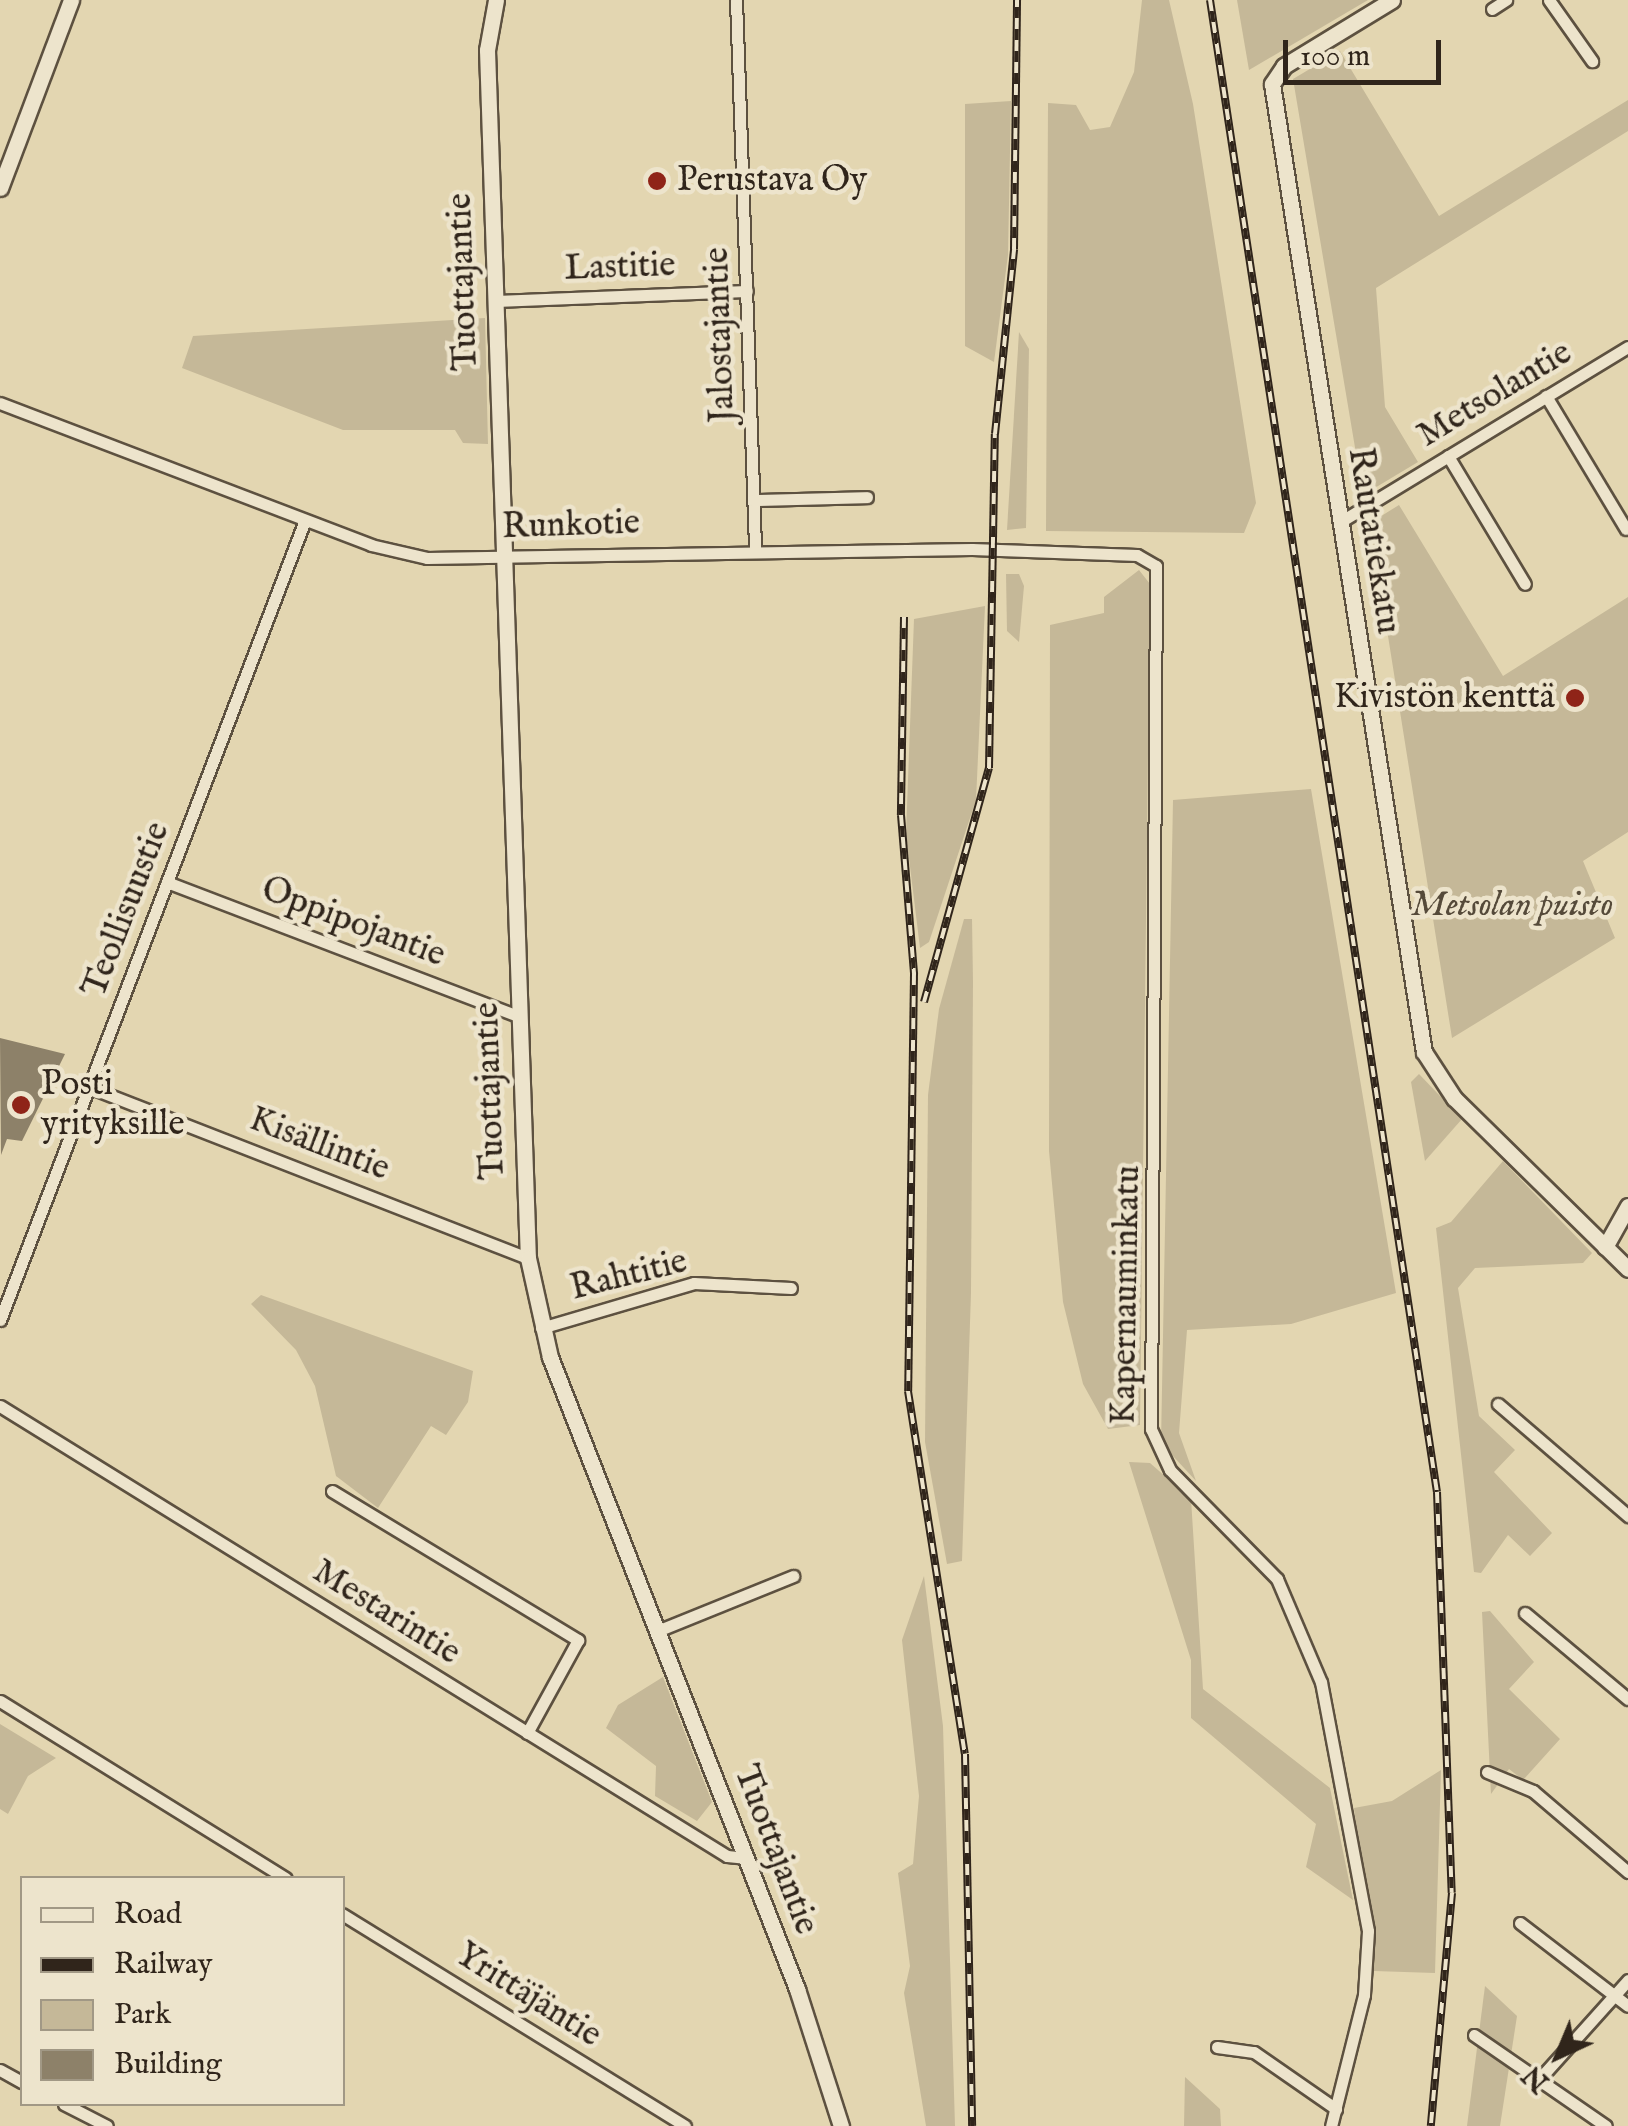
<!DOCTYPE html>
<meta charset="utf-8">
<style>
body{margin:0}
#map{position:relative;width:1628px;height:2126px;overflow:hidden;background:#e3d6b1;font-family:"IM FELL English",serif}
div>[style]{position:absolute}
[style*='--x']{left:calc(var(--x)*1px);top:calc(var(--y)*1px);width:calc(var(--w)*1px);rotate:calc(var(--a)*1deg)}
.green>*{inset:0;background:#c5b898}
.building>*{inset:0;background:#8d8169}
.roads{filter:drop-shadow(2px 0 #5d5140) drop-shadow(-2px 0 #5d5140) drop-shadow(0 2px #5d5140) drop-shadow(0 -2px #5d5140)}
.street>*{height:11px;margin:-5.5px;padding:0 5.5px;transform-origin:5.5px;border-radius:5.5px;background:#ede4cc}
.secondary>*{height:15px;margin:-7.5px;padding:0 7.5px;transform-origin:7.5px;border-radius:7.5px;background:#ede4cc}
.rail>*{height:8px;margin-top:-4px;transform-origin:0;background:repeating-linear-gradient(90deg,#ede4cc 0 11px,#30251b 0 22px);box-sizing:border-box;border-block:2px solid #30251b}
.dots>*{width:28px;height:28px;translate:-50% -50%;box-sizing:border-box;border:5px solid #ede4cc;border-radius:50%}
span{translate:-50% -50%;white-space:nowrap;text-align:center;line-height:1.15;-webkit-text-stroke:9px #ede4cc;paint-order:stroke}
.poi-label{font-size:35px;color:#30251b}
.left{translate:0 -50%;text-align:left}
.right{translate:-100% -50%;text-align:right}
.street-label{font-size:35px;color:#30251b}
.park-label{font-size:35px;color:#554a3a;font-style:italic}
.legend{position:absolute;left:20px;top:1876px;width:325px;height:230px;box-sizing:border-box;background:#ede4cc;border:2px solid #a19885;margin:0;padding:12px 18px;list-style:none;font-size:30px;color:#30251b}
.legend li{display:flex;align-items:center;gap:20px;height:50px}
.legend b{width:50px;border:2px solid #a19885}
.north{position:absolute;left:1508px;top:2006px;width:100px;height:100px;-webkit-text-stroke:8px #ede4cc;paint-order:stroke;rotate:224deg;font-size:28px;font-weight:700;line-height:40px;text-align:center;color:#30251b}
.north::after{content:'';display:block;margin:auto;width:35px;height:45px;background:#30251b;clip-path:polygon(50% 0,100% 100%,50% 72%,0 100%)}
.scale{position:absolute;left:1283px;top:40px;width:158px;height:45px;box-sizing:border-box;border:5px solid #30251b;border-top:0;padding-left:12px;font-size:30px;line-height:35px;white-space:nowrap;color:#30251b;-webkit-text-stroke:8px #ede4cc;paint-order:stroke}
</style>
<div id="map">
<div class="green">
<i style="clip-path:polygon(1142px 0,1169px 0,1193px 104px,1256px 503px,1244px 533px,1046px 531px,1048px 103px,1076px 105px,1090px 130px,1110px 127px,1134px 72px)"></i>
<i style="clip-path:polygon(1237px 0,1368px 0,1249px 70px)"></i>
<i style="clip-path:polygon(1340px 51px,1439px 216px,1628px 100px,1628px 131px,1376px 288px,1385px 407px,1418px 462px,1363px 495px,1293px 79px)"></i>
<i style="clip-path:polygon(1011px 101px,1008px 255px,994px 362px,965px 346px,965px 104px)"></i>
<i style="clip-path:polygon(485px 318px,488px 444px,463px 443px,455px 430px,343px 430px,182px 368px,193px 336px)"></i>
<i style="clip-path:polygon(1019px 332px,1029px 349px,1026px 528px,1007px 530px)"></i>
<i style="clip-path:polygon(1399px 505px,1503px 676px,1628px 597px,1628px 832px,1583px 861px,1615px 938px,1452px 1038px,1370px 523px)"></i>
<i style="clip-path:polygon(1139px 570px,1150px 584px,1140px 1425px,1108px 1429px,1083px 1384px,1063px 1302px,1049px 1151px,1050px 625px,1104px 613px,1104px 597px)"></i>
<i style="clip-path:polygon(1006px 574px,1019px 574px,1024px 586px,1019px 642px,1007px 631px)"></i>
<i style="clip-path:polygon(985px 606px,976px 800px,929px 942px,920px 948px,906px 834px,914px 619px)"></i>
<i style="clip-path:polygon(1311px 789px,1396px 1293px,1291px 1324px,1187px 1330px,1179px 1433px,1196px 1481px,1161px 1443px,1173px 800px)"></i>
<i style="clip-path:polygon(964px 919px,972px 919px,973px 983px,971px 1293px,962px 1561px,947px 1564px,925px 1442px,928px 1095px,939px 1009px)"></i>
<i style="clip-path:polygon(1419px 1074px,1462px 1119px,1425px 1161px,1411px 1082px)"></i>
<i style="clip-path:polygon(1503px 1161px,1592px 1253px,1583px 1263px,1475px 1268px,1458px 1288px,1479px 1416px,1515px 1450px,1494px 1472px,1552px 1533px,1530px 1556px,1508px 1535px,1481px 1573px,1474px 1572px,1436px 1228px,1451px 1222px)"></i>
<i style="clip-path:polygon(261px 1295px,473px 1371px,468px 1402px,446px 1435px,431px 1426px,378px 1508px,336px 1476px,315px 1386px,296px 1350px,251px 1304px)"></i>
<i style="clip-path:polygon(1129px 1462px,1150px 1463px,1191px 1499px,1203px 1689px,1330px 1788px,1353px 1900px,1306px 1867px,1316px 1824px,1191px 1718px,1191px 1660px)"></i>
<i style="clip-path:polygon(924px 1576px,943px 1726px,955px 2126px,926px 2126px,904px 1993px,910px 1966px,898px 1873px,913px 1864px,919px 1796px,902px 1640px)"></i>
<i style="clip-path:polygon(1490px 1611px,1534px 1662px,1509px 1689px,1560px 1739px,1523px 1780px,1509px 1769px,1491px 1794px,1482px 1612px)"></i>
<i style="clip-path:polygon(663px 1677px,712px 1802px,697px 1821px,655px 1796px,656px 1766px,606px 1728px,618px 1705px)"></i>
<i style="clip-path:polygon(0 1724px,56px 1758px,28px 1776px,8px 1814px,0 1809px)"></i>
<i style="clip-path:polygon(1441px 1770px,1435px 1973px,1374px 1971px,1354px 1808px,1392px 1801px)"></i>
<i style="clip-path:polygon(1485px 1986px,1517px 2016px,1500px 2126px,1467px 2126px)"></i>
<i style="clip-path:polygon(1185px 2077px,1220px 2109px,1221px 2126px,1184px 2126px)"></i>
</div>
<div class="building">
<i style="clip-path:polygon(0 1038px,65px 1054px,22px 1141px,7px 1139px,1px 1155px)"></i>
</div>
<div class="roads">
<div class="street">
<i style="--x:736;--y:0;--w:548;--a:88.01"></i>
<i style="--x:1549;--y:0;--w:75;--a:54.8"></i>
<i style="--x:1492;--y:9;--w:17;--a:-33"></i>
<i style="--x:495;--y:301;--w:252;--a:-2.3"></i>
<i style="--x:1546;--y:396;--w:155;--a:59"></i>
<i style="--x:0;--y:403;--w:397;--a:20.9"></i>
<i style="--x:371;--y:545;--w:57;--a:13.1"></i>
<i style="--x:427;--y:558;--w:545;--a:-0.95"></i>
<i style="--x:972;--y:549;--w:165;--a:2.1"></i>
<i style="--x:1137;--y:555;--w:22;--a:30"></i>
<i style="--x:1156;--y:566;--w:863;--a:90.33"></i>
<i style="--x:1151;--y:1429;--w:45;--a:65.1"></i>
<i style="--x:1170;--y:1470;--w:153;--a:45.5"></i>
<i style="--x:1277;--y:1579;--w:112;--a:66.9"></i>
<i style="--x:1321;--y:1682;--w:253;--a:79.3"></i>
<i style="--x:1368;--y:1931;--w:64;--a:93.6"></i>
<i style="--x:1364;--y:1995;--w:135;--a:104.1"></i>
<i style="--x:1448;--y:456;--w:149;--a:59"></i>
<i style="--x:754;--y:500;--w:113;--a:-1.5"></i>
<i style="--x:1340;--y:522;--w:337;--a:-31.3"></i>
<i style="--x:167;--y:882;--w:376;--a:20.9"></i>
<i style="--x:89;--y:1087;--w:471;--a:21.3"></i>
<i style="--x:0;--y:1320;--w:856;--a:-69.13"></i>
<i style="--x:541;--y:1328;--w:159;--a:-16.4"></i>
<i style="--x:694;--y:1283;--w:97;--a:3"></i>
<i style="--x:1498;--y:1404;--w:172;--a:40.7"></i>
<i style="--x:0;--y:1406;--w:855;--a:31.76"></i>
<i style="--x:727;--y:1856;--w:20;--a:6"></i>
<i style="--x:332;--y:1491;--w:288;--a:31.2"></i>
<i style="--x:578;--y:1640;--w:106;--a:118.7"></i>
<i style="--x:1525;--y:1613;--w:134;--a:39.9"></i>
<i style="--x:657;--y:1631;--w:147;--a:-22"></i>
<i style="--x:0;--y:1701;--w:336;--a:31.8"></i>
<i style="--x:1487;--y:1772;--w:50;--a:22.4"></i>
<i style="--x:1533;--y:1791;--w:125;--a:40.5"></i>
<i style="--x:342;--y:1914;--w:403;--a:31.7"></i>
<i style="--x:1520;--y:1923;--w:136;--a:37.5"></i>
<i style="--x:1474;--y:2035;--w:160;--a:34.6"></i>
<i style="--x:1217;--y:2047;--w:37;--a:8"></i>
<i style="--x:1254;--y:2052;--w:100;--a:34.8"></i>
<i style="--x:0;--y:2070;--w:25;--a:29"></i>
<i style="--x:1542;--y:2076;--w:129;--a:-48.1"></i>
<i style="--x:64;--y:2104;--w:48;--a:27.1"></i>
</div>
<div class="secondary">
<i style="--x:496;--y:0;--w:51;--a:100.2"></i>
<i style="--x:487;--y:50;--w:1209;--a:88.06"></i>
<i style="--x:528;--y:1258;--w:101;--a:77.5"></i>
<i style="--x:550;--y:1357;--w:679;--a:68.65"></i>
<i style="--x:797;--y:1989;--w:144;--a:72.2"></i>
<i style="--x:1392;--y:0;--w:127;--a:148.6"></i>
<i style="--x:1284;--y:66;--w:22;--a:124"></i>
<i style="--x:1272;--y:84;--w:980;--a:81.08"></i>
<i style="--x:1424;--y:1052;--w:55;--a:56.9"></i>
<i style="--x:1454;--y:1098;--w:244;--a:44.5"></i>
<i style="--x:0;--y:188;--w:201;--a:-69.3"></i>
<i style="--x:1605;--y:1247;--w:47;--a:-60.7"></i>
</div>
</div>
<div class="rail">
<i style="--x:1210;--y:0;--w:1509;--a:81.35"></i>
<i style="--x:1437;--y:1492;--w:401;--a:87.9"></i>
<i style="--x:1452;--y:1893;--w:234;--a:95.2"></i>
<i style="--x:904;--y:617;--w:198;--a:90.9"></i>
<i style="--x:901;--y:815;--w:160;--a:85.3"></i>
<i style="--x:914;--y:974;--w:417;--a:90.8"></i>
<i style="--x:908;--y:1391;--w:367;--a:81.1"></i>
<i style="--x:965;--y:1754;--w:372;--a:88.9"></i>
<i style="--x:924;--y:1002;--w:243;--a:-74.5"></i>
<i style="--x:989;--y:768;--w:334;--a:-89"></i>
<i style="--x:995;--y:434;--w:186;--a:-84.1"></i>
<i style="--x:1014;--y:249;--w:249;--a:-89.3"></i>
</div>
<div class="dots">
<i style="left:657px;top:181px;background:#8f2418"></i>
<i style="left:1575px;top:698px;background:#8f2418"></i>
<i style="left:21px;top:1105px;background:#8f2418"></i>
</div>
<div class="poi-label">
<span class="left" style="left:677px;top:181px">Perustava Oy</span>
<span class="right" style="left:1555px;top:698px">Kivistön kenttä</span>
<span class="left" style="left:41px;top:1105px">Posti<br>yrityksille</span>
</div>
<div class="street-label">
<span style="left:620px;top:268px;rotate:-2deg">Lastitie</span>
<span style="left:464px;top:282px;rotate:-92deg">Tuottajantie</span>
<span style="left:721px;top:335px;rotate:-92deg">Jalostajantie</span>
<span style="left:1495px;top:395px;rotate:-31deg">Metsolantie</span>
<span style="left:571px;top:526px;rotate:-2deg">Runkotie</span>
<span style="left:1373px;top:541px;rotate:81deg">Rautatiekatu</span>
<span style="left:127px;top:910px;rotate:-69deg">Teollisuustie</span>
<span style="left:353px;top:923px;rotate:21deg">Oppipojantie</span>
<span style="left:491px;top:1091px;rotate:-92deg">Tuottajantie</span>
<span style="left:319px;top:1145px;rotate:21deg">Kisällintie</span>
<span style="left:629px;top:1276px;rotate:-14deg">Rahtitie</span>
<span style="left:1127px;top:1295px;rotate:-89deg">Kapernauminkatu</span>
<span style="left:386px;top:1613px;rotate:32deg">Mestarintie</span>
<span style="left:775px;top:1850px;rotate:69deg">Tuottajantie</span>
<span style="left:528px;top:1996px;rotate:32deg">Yrittäjäntie</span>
</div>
<div class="park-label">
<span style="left:1512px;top:906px">Metsolan puisto</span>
</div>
<ul class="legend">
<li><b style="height:12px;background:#ede4cc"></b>Road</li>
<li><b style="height:12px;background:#30251b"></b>Railway</li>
<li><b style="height:28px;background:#c5b898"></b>Park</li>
<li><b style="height:28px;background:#8d8169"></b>Building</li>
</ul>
<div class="north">N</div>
<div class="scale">100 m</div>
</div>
